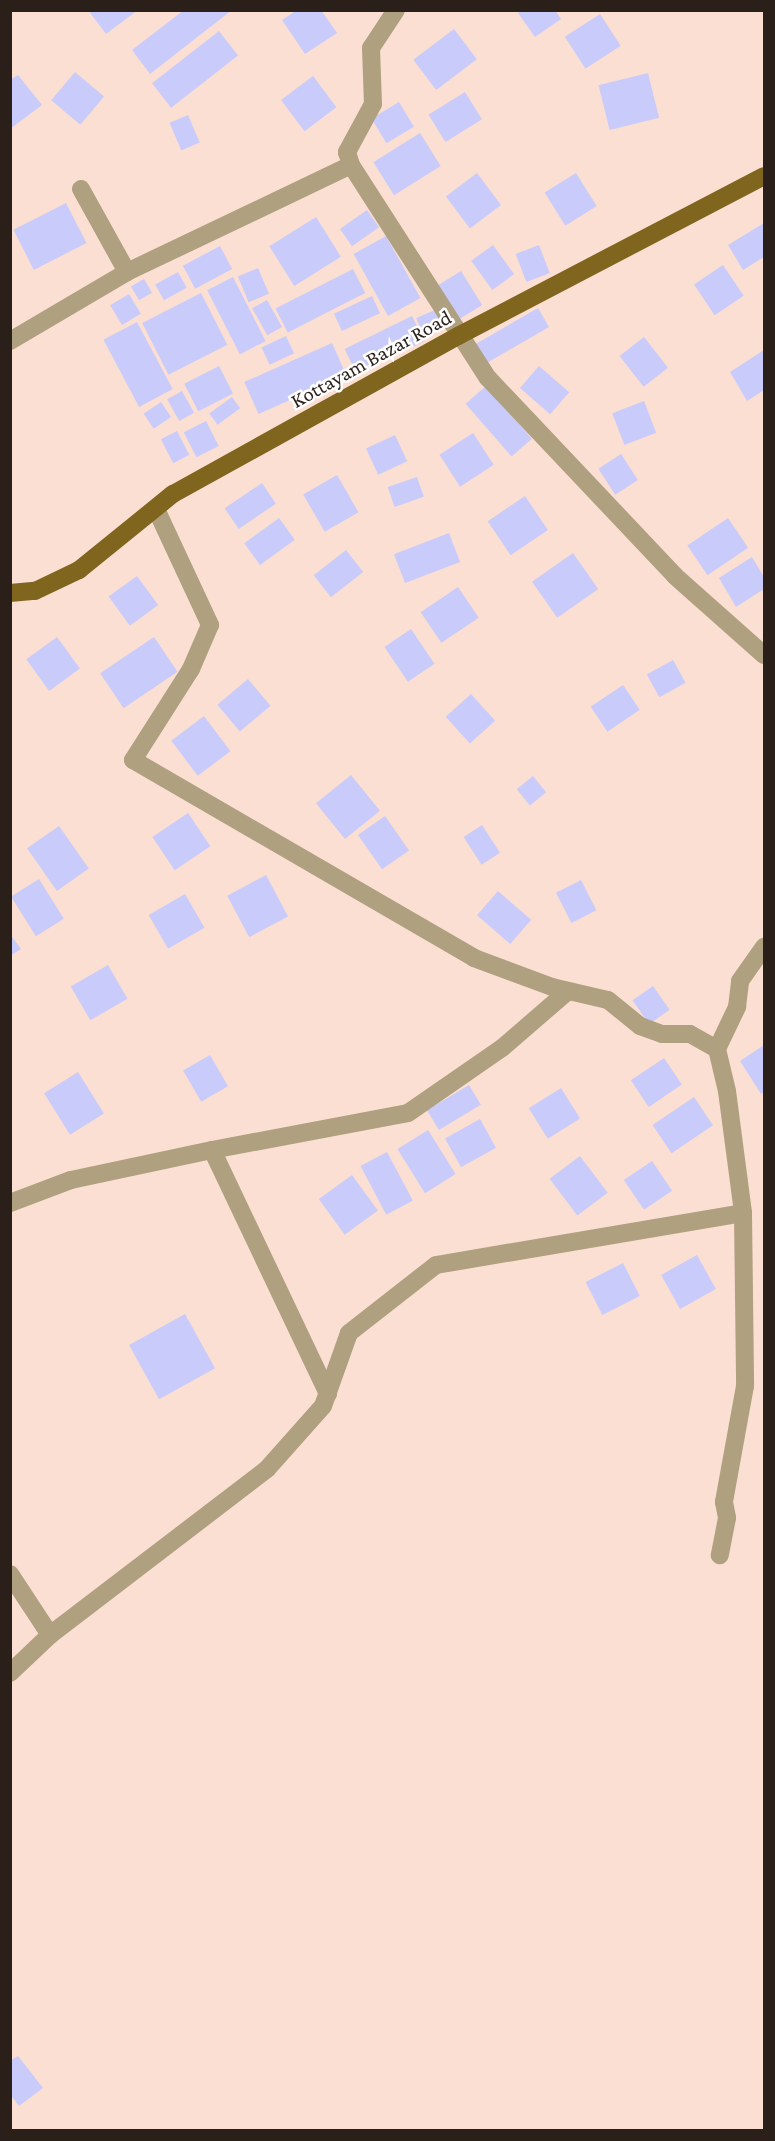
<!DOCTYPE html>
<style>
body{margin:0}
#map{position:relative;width:775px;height:2141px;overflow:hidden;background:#fcdfd3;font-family:"Crimson Pro",serif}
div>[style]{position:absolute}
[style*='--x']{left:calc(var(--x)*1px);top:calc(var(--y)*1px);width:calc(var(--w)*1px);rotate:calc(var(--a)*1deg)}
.building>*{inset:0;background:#c9cbfa;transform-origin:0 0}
.minor>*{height:18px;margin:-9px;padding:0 9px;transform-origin:9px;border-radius:9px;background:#afa07f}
.major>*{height:18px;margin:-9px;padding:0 9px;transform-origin:9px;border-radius:9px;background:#80651e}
span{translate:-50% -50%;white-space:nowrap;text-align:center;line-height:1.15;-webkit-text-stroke:5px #fff;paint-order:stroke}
.street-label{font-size:21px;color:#2b1f19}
.frame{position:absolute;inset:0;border:12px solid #2b1f19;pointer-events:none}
</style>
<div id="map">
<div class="building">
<i style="clip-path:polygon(88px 10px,138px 10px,106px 34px)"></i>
<i style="clip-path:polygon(184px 10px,232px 10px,150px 74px,132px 50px)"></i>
<i style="clip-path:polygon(297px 10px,321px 10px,337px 33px,305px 54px,282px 20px)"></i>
<i style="clip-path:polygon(521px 10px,555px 10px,561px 19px,535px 37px,518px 13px)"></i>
<i style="left:600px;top:14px;width:38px;height:42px;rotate:57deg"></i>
<i style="left:454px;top:29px;width:38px;height:51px;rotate:53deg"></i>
<i style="left:219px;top:31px;width:31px;height:85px;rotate:52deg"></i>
<i style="left:75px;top:72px;width:38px;height:37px;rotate:40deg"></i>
<i style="left:648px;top:73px;width:46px;height:51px;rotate:76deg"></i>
<i style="clip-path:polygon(18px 75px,42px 105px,10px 129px,10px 80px)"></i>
<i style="left:313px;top:76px;width:39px;height:40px;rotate:53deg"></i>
<i style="left:465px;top:92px;width:32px;height:43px;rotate:58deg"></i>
<i style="left:399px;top:102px;width:29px;height:32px;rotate:59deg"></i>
<i style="left:188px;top:115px;width:30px;height:20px;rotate:67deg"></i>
<i style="left:420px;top:133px;width:39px;height:55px;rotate:58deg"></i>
<i style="left:477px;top:173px;width:40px;height:39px;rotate:53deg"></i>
<i style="left:576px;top:173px;width:39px;height:37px;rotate:58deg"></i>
<i style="left:66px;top:203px;width:45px;height:59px;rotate:63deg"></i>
<i style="left:367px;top:210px;width:21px;height:33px;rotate:55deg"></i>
<i style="left:316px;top:217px;width:47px;height:55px;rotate:58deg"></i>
<i style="clip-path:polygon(764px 223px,764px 257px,743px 270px,728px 245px)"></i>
<i style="left:386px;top:236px;width:71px;height:37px;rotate:61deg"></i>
<i style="left:493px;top:245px;width:36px;height:27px;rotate:54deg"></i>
<i style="left:539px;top:245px;width:30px;height:25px;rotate:69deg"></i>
<i style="left:220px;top:246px;width:26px;height:42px;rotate:62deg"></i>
<i style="left:723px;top:265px;width:37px;height:35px;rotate:56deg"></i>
<i style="left:258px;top:268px;width:28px;height:22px;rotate:67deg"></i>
<i style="left:353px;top:269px;width:27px;height:87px;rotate:63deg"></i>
<i style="left:461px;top:271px;width:40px;height:29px;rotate:58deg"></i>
<i style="left:178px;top:272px;width:18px;height:26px;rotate:61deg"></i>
<i style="left:233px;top:277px;width:72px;height:29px;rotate:63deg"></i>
<i style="left:144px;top:279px;width:16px;height:15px;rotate:60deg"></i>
<i style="left:201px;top:293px;width:58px;height:66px;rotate:63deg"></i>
<i style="left:129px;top:294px;width:23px;height:22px;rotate:59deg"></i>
<i style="left:372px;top:296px;width:19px;height:42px;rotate:65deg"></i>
<i style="left:267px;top:300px;width:31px;height:17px;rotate:61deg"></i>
<i style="left:439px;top:308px;width:20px;height:25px;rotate:66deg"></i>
<i style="left:538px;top:308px;width:22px;height:75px;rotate:60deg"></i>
<i style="left:412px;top:316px;width:28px;height:75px;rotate:64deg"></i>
<i style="left:137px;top:322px;width:76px;height:38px;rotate:62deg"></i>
<i style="left:286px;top:336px;width:19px;height:27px;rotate:65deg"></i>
<i style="left:644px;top:337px;width:39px;height:31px;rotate:52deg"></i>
<i style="left:332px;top:343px;width:35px;height:96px;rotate:66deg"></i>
<i style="clip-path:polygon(764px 350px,764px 390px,747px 401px,730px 372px)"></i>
<i style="left:219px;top:366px;width:31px;height:39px;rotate:63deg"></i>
<i style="left:539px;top:366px;width:40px;height:29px;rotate:41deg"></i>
<i style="left:486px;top:386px;width:70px;height:27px;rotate:49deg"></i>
<i style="left:182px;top:391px;width:25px;height:17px;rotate:61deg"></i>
<i style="left:232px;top:397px;width:14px;height:28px;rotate:54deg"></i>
<i style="left:644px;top:401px;width:34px;height:34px;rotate:69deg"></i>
<i style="left:161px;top:402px;width:18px;height:21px;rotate:56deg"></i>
<i style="left:206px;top:421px;width:28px;height:25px;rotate:63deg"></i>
<i style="left:177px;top:431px;width:27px;height:18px;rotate:63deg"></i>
<i style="left:473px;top:433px;width:38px;height:40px;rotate:57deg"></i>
<i style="left:395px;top:435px;width:29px;height:32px;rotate:65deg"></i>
<i style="left:621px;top:454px;width:31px;height:27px;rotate:57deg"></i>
<i style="left:337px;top:475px;width:43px;height:39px;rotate:60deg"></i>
<i style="left:417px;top:477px;width:21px;height:31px;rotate:71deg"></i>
<i style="left:262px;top:483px;width:25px;height:45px;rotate:56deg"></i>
<i style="left:525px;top:496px;width:41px;height:45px;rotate:56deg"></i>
<i style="left:279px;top:518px;width:27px;height:43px;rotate:54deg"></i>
<i style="left:728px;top:518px;width:36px;height:49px;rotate:56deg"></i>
<i style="left:449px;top:533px;width:31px;height:59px;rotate:69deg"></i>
<i style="left:346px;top:550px;width:28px;height:41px;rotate:52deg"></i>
<i style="left:573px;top:553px;width:44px;height:50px;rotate:55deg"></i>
<i style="clip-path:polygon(752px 557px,764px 577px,764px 589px,736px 607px,719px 578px)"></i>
<i style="left:137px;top:576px;width:36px;height:35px;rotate:54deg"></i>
<i style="left:458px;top:587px;width:37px;height:45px;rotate:56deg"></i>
<i style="left:411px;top:629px;width:42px;height:32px;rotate:56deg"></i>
<i style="left:57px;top:637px;width:39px;height:38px;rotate:54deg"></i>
<i style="left:154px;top:637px;width:42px;height:65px;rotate:56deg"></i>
<i style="left:673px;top:660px;width:26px;height:30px;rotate:61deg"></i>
<i style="left:248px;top:679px;width:35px;height:40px;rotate:50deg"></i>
<i style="left:623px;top:685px;width:30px;height:39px;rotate:56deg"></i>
<i style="left:471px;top:694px;width:36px;height:34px;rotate:48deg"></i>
<i style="left:204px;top:716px;width:44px;height:41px;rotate:53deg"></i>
<i style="left:351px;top:775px;width:46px;height:45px;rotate:51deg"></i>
<i style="left:533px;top:776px;width:21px;height:21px;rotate:51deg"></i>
<i style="left:188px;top:813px;width:40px;height:43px;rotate:56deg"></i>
<i style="left:385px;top:816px;width:42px;height:33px;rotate:55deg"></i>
<i style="left:482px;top:825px;width:33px;height:22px;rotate:57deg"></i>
<i style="left:59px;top:826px;width:52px;height:39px;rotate:55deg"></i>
<i style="left:266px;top:875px;width:47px;height:44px;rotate:62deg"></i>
<i style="left:39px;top:879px;width:47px;height:33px;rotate:58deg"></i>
<i style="left:581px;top:880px;width:34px;height:28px;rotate:63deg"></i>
<i style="left:498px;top:891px;width:44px;height:32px;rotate:41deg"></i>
<i style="left:185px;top:894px;width:39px;height:42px;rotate:60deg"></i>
<i style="clip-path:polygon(10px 934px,21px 949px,10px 956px)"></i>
<i style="left:108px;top:965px;width:39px;height:43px;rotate:60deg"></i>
<i style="left:653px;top:986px;width:29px;height:25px;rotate:55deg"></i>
<i style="clip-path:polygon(764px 1045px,764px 1092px,761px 1094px,740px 1061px)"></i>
<i style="left:210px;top:1055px;width:36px;height:31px;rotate:60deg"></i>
<i style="left:664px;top:1058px;width:32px;height:40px;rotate:56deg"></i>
<i style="left:78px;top:1072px;width:49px;height:40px;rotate:58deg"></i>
<i style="left:469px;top:1085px;width:23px;height:49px;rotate:59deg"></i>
<i style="left:561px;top:1088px;width:36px;height:38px;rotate:58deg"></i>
<i style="left:694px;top:1097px;width:34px;height:50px;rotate:56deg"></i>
<i style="left:480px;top:1119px;width:33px;height:40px;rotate:61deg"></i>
<i style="left:428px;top:1130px;width:52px;height:36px;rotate:58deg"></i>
<i style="left:387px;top:1152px;width:55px;height:30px;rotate:62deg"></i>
<i style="left:580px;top:1156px;width:46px;height:38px;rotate:53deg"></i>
<i style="left:652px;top:1161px;width:36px;height:34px;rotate:56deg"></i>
<i style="left:352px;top:1175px;width:44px;height:41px;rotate:54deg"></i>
<i style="left:697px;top:1255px;width:39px;height:41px;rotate:61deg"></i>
<i style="left:623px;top:1263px;width:37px;height:42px;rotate:63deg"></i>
<i style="left:185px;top:1314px;width:62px;height:64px;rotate:61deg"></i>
<i style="clip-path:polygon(18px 2056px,43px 2088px,19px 2106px,10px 2094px,10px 2061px)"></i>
</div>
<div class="minor">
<i style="--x:396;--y:10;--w:45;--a:123.3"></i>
<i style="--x:371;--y:48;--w:56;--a:88"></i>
<i style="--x:373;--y:104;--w:55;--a:118.4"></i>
<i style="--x:347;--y:152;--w:14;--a:73"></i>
<i style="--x:351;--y:165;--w:253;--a:57.3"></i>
<i style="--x:488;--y:378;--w:272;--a:46.6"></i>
<i style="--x:675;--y:576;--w:119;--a:41.6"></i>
<i style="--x:81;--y:189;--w:95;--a:61"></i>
<i style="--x:10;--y:341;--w:136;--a:-30.5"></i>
<i style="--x:127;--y:272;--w:248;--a:-25.5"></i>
<i style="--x:156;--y:509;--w:128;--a:65"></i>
<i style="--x:210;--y:625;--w:48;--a:113.4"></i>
<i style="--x:191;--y:669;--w:108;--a:122.5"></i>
<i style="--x:133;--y:760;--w:394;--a:30.1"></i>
<i style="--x:474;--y:958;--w:83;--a:20.4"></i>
<i style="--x:552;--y:987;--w:57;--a:13.1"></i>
<i style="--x:608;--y:1000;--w:41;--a:39.1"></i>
<i style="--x:640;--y:1026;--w:23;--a:20"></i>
<i style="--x:662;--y:1034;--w:28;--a:0"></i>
<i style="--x:690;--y:1034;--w:31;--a:29"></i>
<i style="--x:717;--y:1049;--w:43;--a:76.6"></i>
<i style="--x:727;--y:1091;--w:123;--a:82.5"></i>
<i style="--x:743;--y:1213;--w:173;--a:89.3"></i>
<i style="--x:745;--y:1386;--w:118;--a:100.3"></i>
<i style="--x:724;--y:1502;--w:16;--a:79"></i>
<i style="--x:727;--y:1518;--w:38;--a:101"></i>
<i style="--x:717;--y:1049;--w:47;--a:-64.5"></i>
<i style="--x:737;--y:1007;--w:26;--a:-83"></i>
<i style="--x:740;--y:981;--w:42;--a:-54.8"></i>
<i style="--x:10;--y:1203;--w:65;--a:-20.7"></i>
<i style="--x:71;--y:1180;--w:144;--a:-12"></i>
<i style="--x:328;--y:1394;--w:270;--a:-115.4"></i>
<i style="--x:212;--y:1150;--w:199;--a:-10.7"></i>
<i style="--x:408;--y:1113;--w:114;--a:-34.7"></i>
<i style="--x:502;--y:1048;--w:87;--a:-40.8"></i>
<i style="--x:10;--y:1574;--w:73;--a:56.7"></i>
<i style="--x:10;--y:1673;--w:55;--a:-43.5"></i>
<i style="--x:50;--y:1635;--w:273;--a:-37.4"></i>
<i style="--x:267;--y:1469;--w:84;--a:-48.4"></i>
<i style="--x:323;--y:1406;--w:77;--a:-70.4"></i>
<i style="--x:349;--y:1333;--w:110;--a:-38"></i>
<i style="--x:436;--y:1265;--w:311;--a:-9.6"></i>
</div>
<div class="major">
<i style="--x:10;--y:593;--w:25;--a:-5"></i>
<i style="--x:35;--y:591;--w:49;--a:-25.5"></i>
<i style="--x:79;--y:570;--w:121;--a:-39"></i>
<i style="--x:173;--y:494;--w:326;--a:-29"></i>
<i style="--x:458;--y:336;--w:345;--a:-27.6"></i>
</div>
<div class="street-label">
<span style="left:371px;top:359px;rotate:-29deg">Kottayam Bazar Road</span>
</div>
<div class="frame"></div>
</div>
